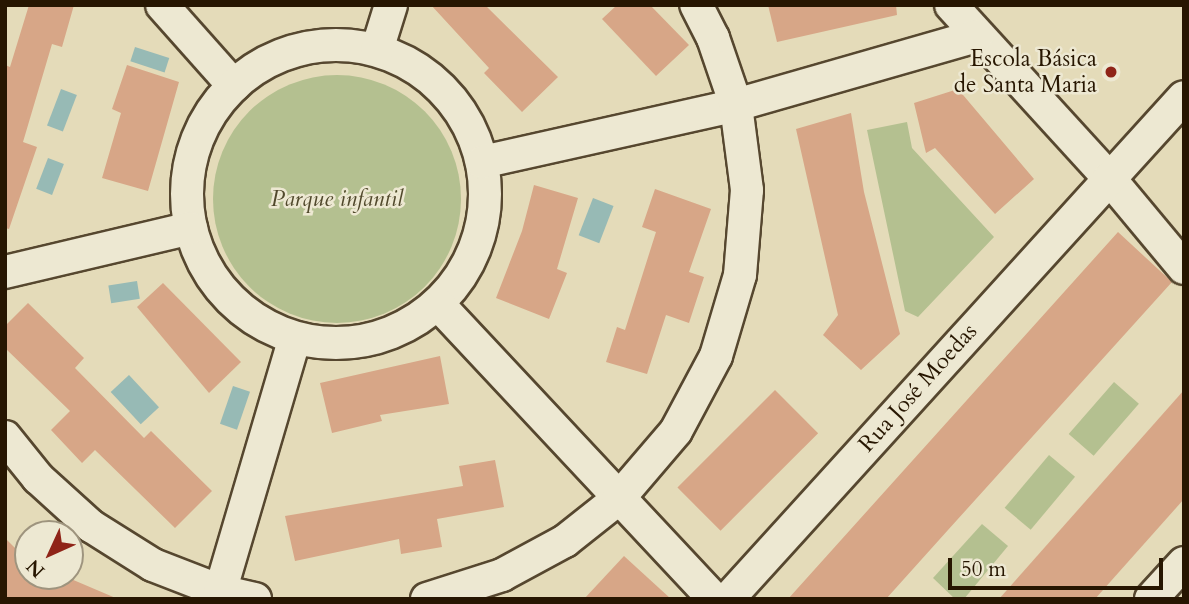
<!DOCTYPE html>
<meta charset="utf-8">
<style>
body{margin:0}
#map{position:relative;width:1189px;height:604px;overflow:hidden;background:#e4dbb9;font-family:Cardo,serif}
div>[style]{position:absolute}
[style*='--x']{left:calc(var(--x)*1px);top:calc(var(--y)*1px);width:calc(var(--w)*1px);rotate:calc(var(--a)*1deg)}
.green>*{inset:0;background:#b4c090;transform-origin:0 0}
.round{border-radius:50%}
.water>*{inset:0;background:#97bab5;transform-origin:0 0}
.building>*{inset:0;background:#d7a687;transform-origin:0 0}
.roads{filter:drop-shadow(2px 0 #56472f) drop-shadow(-2px 0 #56472f) drop-shadow(0 2px #56472f) drop-shadow(0 -2px #56472f)}
.minor>*{height:32px;margin:-16px;padding:0 16px;transform-origin:16px;border-radius:16px;background:#ede8d2}
.minor>.ring{margin:-16px;padding:0;box-sizing:content-box;background:none;border:32px solid #ede8d2;border-radius:50%}
.dots>*{width:19px;height:19px;translate:-50% -50%;box-sizing:border-box;border:4px solid #ede8d2;border-radius:50%}
span{translate:-50% -50%;white-space:nowrap;text-align:center;line-height:1.15;-webkit-text-stroke:5px #ede8d2;paint-order:stroke}
.poi-label{font-size:23px;color:#271601}
.right{translate:-100% -50%;text-align:right}
.park-label{font-size:23px;color:#51492c;font-style:italic}
.street-label{font-size:23px;color:#271601}
.frame{position:absolute;inset:0;border:7px solid #271601;pointer-events:none}
.north{position:absolute;left:14px;top:520px;width:70px;height:70px;box-sizing:border-box;background:#ede8d2;border:2px solid #9e947e;border-radius:50%;rotate:225deg;font-size:19px;font-weight:700;line-height:28px;text-align:center;color:#271601}
.north::after{content:'';display:block;margin:auto;width:24px;height:32px;background:#8f2418;clip-path:polygon(50% 0,100% 100%,50% 72%,0 100%)}
.scale{position:absolute;left:948px;top:558px;width:215px;height:32px;box-sizing:border-box;border:4px solid #271601;border-top:0;padding-left:9px;font-size:21px;line-height:24px;white-space:nowrap;color:#271601;-webkit-text-stroke:5px #ede8d2;paint-order:stroke}
</style>
<div id="map">
<div class="green">
<i class="round" style="left:213px;top:75px;width:248px;height:248px"></i>
<i style="clip-path:polygon(907px 122px,912px 148px,994px 237px,918px 317px,905px 311px,867px 130px)"></i>
<i style="left:1114px;top:382px;width:33px;height:69px;rotate:41deg"></i>
<i style="left:1049px;top:455px;width:34px;height:69px;rotate:40deg"></i>
<i style="clip-path:polygon(982px 524px,1008px 546px,964px 599px,955px 599px,933px 578px)"></i>
</div>
<div class="water">
<i style="left:135px;top:47px;width:36px;height:15px;rotate:18deg"></i>
<i style="left:61px;top:89px;width:17px;height:39px;rotate:21deg"></i>
<i style="left:48px;top:158px;width:17px;height:33px;rotate:21deg"></i>
<i style="left:593px;top:198px;width:22px;height:40px;rotate:21deg"></i>
<i style="left:137px;top:281px;width:18px;height:29px;rotate:81deg"></i>
<i style="left:129px;top:375px;width:44px;height:25px;rotate:47deg"></i>
<i style="left:233px;top:386px;width:18px;height:40px;rotate:19deg"></i>
</div>
<div class="building">
<i style="clip-path:polygon(29px 5px,74px 5px,62px 47px,52px 44px,23px 142px,37px 147px,9px 229px,5px 228px,5px 65px,10px 67px)"></i>
<i style="clip-path:polygon(431px 5px,485px 5px,558px 77px,522px 112px,484px 73px,489px 68px)"></i>
<i style="clip-path:polygon(617px 5px,650px 5px,689px 45px,656px 76px,602px 19px)"></i>
<i style="clip-path:polygon(768px 5px,896px 5px,897px 15px,777px 42px)"></i>
<i style="clip-path:polygon(127px 65px,179px 82px,148px 191px,102px 178px,121px 113px,112px 109px)"></i>
<i style="clip-path:polygon(958px 89px,1034px 179px,995px 214px,935px 148px,926px 153px,914px 103px)"></i>
<i style="clip-path:polygon(851px 113px,864px 192px,900px 334px,861px 370px,823px 335px,838px 315px,796px 129px)"></i>
<i style="clip-path:polygon(534px 185px,578px 198px,557px 269px,567px 273px,549px 319px,496px 298px,522px 231px)"></i>
<i style="clip-path:polygon(655px 189px,711px 209px,689px 272px,704px 277px,689px 323px,666px 315px,647px 374px,606px 362px,617px 327px,625px 330px,656px 232px,642px 227px)"></i>
<i style="clip-path:polygon(1118px 232px,1172px 282px,948px 530px,886px 599px,788px 599px)"></i>
<i style="clip-path:polygon(163px 283px,241px 362px,209px 393px,137px 307px)"></i>
<i style="clip-path:polygon(28px 303px,84px 358px,75px 368px,144px 438px,151px 431px,212px 491px,175px 528px,95px 450px,82px 463px,51px 430px,70px 411px,5px 348px,5px 326px)"></i>
<i style="clip-path:polygon(440px 356px,449px 404px,380px 415px,382px 421px,332px 433px,320px 383px)"></i>
<i style="left:775px;top:390px;width:61px;height:138px;rotate:45deg"></i>
<i style="clip-path:polygon(1184px 390px,1184px 499px,1095px 599px,999px 599px)"></i>
<i style="clip-path:polygon(495px 460px,504px 507px,437px 519px,442px 547px,401px 554px,399px 539px,295px 561px,285px 516px,463px 486px,459px 466px)"></i>
<i style="clip-path:polygon(5px 538px,28px 561px,28px 576px,64px 576px,118px 599px,5px 599px)"></i>
<i style="clip-path:polygon(624px 556px,671px 599px,584px 599px)"></i>
</div>
<div class="roads">
<div class="minor">
<i style="--x:162;--y:5;--w:108;--a:48.4"></i>
<i style="--x:951;--y:5;--w:234;--a:47.6"></i>
<i style="--x:1109;--y:178;--w:117;--a:50.2"></i>
<i class="ring" style="left:187px;top:45px;width:266px;height:266px"></i>
<i style="--x:377;--y:50;--w:47;--a:-72.7"></i>
<i style="--x:482;--y:162;--w:260;--a:-12.6"></i>
<i style="--x:736;--y:105;--w:251;--a:-16"></i>
<i style="--x:5;--y:272;--w:191;--a:-13.3"></i>
<i style="--x:438;--y:304;--w:404;--a:46.9"></i>
<i style="--x:5;--y:437;--w:53;--a:51.2"></i>
<i style="--x:38;--y:478;--w:72;--a:42.2"></i>
<i style="--x:91;--y:526;--w:73;--a:32.2"></i>
<i style="--x:153;--y:565;--w:72;--a:21.2"></i>
<i style="--x:220;--y:591;--w:36;--a:13"></i>
<i style="--x:218;--y:599;--w:272;--a:-73.6"></i>
<i style="--x:427;--y:599;--w:79;--a:-17.7"></i>
<i style="--x:502;--y:575;--w:72;--a:-28.4"></i>
<i style="--x:565;--y:541;--w:68;--a:-38.4"></i>
<i style="--x:618;--y:499;--w:89;--a:-49.5"></i>
<i style="--x:676;--y:431;--w:85;--a:-61.9"></i>
<i style="--x:716;--y:356;--w:84;--a:-73.5"></i>
<i style="--x:740;--y:275;--w:85;--a:-85.3"></i>
<i style="--x:747;--y:190;--w:86;--a:-97.4"></i>
<i style="--x:736;--y:105;--w:71;--a:-108.9"></i>
<i style="--x:713;--y:38;--w:37;--a:-117"></i>
<i style="--x:728;--y:599;--w:678;--a:-47.75"></i>
<i style="--x:1151;--y:599;--w:49;--a:-47.5"></i>
</div>
</div>
<div class="dots">
<i style="left:1111px;top:72px;background:#8f2418"></i>
</div>
<div class="poi-label">
<span class="right" style="left:1097px;top:72px">Escola Básica<br>de Santa Maria</span>
</div>
<div class="park-label">
<span style="left:337px;top:199px">Parque infantil</span>
</div>
<div class="street-label">
<span style="left:918px;top:388px;rotate:-48deg">Rua José Moedas</span>
</div>
<div class="frame"></div>
<div class="north">N</div>
<div class="scale">50 m</div>
</div>
